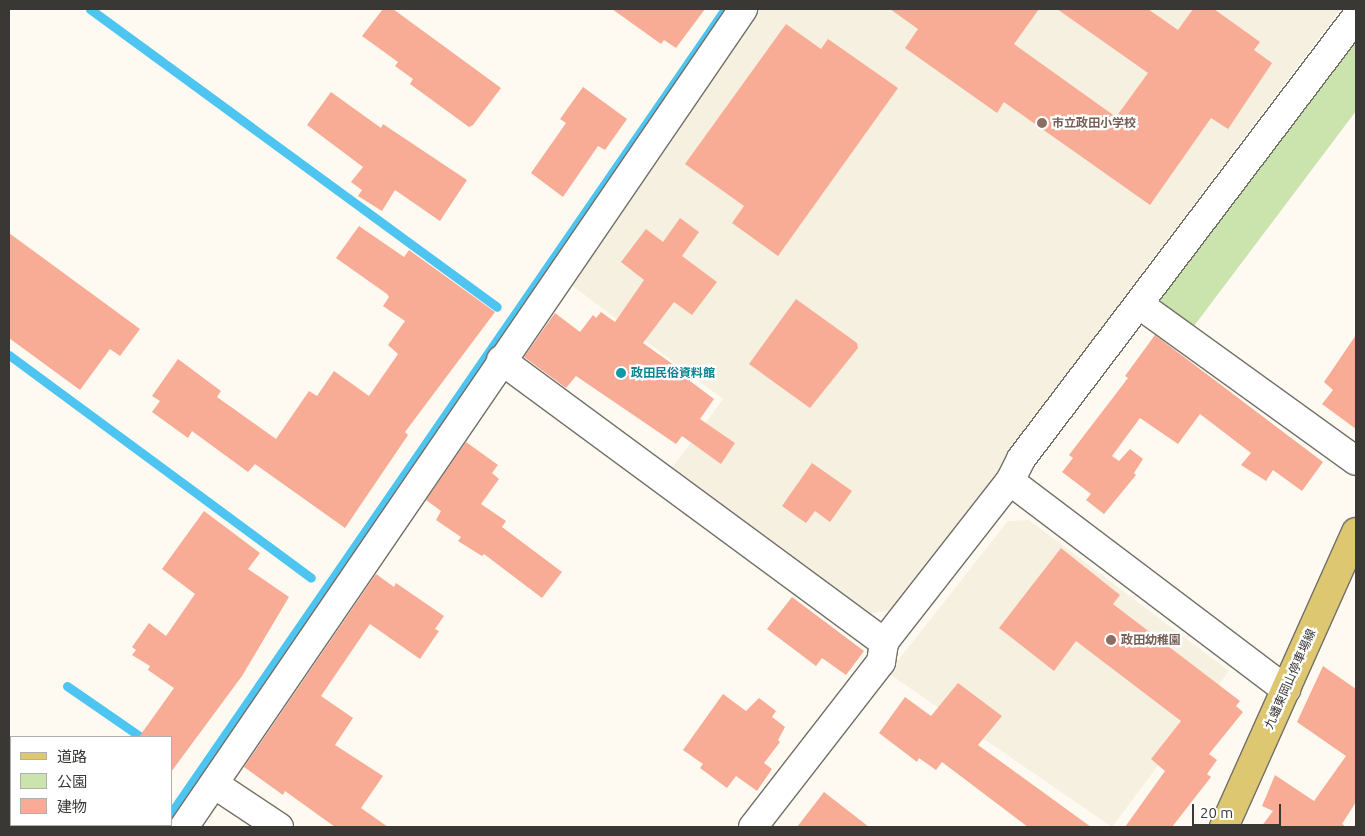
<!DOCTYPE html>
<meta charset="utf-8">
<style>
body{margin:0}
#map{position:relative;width:1365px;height:836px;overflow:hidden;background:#fefaf2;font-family:Ubuntu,"Noto Sans JP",sans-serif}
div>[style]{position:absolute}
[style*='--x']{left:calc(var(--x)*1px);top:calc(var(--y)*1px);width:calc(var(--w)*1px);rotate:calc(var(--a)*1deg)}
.built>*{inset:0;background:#f6f0e0}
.green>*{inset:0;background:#cbe3ad}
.stream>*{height:9px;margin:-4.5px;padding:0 4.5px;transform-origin:4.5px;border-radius:4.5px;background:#4dc5f0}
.building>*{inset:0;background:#f9ac95}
.roads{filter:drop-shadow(1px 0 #737068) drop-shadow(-1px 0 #737068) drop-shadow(0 1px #737068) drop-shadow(0 -1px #737068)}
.minor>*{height:28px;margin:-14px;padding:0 14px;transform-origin:14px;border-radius:14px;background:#fff}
.major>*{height:28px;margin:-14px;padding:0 14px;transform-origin:14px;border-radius:14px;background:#ddc871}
.dots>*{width:14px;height:14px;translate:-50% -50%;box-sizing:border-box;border:2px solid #fff;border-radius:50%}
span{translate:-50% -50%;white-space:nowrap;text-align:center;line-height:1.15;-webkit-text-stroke:4.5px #fff;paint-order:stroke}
.education-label{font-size:12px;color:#785e54;font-weight:700}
.left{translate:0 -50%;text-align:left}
.culture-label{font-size:12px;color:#0d838f;font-weight:700}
.street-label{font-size:12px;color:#3a3835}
.frame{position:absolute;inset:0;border:10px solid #3a3835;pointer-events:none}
.legend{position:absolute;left:10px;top:736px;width:162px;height:90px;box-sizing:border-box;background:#fff;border:1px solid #b0afae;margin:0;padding:6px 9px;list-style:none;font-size:15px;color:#3a3835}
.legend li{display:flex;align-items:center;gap:10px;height:25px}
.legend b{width:25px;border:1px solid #b0afae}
.scale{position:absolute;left:1192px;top:804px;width:89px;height:22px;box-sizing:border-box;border:2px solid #3a3835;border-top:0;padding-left:6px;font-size:15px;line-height:18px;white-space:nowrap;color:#3a3835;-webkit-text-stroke:4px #fff;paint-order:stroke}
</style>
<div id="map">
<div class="built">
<i style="clip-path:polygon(756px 9px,1341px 9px,1120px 302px,1120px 312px,995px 479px,891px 610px,868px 614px,672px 468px,723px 399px,566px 281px)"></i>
<i style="clip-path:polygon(1029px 520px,1229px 671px,1112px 827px,888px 673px,1008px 521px)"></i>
</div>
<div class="green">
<i style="clip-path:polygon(1356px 28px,1356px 111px,1194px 326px,1159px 300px,1159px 288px)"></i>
</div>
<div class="stream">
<i style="--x:90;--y:9;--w:504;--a:36.21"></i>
<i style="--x:9;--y:355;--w:375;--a:36.4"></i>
<i style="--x:67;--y:686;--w:90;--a:34.6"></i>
<i style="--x:171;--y:813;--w:976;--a:-55.43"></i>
<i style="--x:161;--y:827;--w:3;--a:-45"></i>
</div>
<div class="building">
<i style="clip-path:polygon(383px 9px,393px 9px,501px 88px,473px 125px,469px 127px,410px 84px,413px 79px,395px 66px,398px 62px,362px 36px)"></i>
<i style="clip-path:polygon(612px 9px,705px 9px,676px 48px,664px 40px,661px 44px)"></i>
<i style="clip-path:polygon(890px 9px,1039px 9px,1014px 44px,1116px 117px,1148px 73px,1057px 9px,1148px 9px,1178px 30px,1193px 9px,1214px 9px,1260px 42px,1254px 50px,1272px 63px,1228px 129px,1211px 118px,1150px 205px,1004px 102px,997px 113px,905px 48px,918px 29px)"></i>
<i style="clip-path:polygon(786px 24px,821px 49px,828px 39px,898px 88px,778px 256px,732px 223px,744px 206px,685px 164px)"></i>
<i style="clip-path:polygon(583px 87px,627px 119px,605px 150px,598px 146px,563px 197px,531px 173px,566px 123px,560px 119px)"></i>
<i style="clip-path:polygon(331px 92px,381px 128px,383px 124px,467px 180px,440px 221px,395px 190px,382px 211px,358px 196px,362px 190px,351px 182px,363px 167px,307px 125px)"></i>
<i style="clip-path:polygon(680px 218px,699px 232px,682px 256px,717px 282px,692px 315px,674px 302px,643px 343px,692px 378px,690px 381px,714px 399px,700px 419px,735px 443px,721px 464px,682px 436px,676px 444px,576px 376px,566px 388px,524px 357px,555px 313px,580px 332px,593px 315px,596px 318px,601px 312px,615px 322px,644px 280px,621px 262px,646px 229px,663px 242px)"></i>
<i style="clip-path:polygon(359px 226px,404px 257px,409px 250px,495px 312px,405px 432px,408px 435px,345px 528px,255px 464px,248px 472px,192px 431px,188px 438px,152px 412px,160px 401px,152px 396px,178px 359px,221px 391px,217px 397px,276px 439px,309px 391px,317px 396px,334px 371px,369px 396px,398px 354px,388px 345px,405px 321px,383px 306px,389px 297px,387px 294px,336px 258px)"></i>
<i style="clip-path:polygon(9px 233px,140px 329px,120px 356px,110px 349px,80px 390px,9px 338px)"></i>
<i style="clip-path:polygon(796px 299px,857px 343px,858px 348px,810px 408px,749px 364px)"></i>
<i style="clip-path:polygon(1155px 335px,1323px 462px,1302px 491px,1273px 470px,1266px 481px,1241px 465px,1251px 453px,1200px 414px,1178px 444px,1140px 418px,1112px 456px,1119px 461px,1130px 449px,1143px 459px,1134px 473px,1136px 475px,1104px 514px,1086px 500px,1091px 494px,1062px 472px,1073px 458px,1069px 455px,1128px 378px,1125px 376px)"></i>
<i style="clip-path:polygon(1356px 335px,1356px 429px,1322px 404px,1333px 390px,1324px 382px)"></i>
<i style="clip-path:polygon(466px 442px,498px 465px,492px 473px,499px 479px,481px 504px,506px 521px,502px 527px,562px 572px,542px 598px,484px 554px,482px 556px,458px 541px,461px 537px,436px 520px,441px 511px,426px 500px)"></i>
<i style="clip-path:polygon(812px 463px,852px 491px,830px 522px,815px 511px,806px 523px,782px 506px)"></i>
<i style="clip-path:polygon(204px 511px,260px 553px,248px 569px,289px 597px,242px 676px,171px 772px,171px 737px,139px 737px,174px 688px,148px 670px,150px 666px,132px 655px,136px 650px,132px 647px,149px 623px,166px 636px,195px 594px,162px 569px)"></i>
<i style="clip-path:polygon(1061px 548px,1120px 595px,1113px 604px,1240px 701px,1236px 706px,1243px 712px,1209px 754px,1217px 760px,1207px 774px,1211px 777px,1172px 827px,1125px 827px,1165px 771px,1151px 759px,1181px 721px,1076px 641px,1054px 671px,999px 628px)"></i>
<i style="clip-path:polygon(376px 574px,394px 587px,396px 583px,444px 616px,435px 629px,439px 631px,420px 659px,370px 624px,321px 696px,353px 718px,335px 745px,383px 776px,361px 808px,388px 827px,335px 827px,285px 791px,283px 795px,244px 767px)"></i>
<i style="clip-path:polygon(792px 597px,864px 651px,846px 675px,822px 658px,816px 666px,767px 629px)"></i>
<i style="clip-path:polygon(1323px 666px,1356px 689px,1356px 802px,1342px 824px,1346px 827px,1261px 827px,1273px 811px,1262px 806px,1275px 775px,1314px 801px,1346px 756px,1297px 722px)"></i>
<i style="clip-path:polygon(958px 683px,1002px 716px,978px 745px,1091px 827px,1028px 827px,942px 762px,936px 770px,919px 758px,917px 762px,879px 733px,905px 697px,931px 716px)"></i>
<i style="clip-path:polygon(723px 694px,746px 711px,759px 698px,776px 711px,772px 717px,785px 727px,778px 740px,780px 742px,764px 763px,772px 769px,757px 791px,736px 776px,727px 788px,700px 768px,703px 764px,683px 750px)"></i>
<i style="clip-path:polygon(824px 792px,869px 827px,797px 827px)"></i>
</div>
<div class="roads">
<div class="minor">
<i style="--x:1140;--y:305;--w:266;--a:35.8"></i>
<i style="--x:501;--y:360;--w:476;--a:36.4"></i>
<i style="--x:1010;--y:481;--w:346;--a:37.1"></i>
<i style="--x:214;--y:784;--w:78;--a:33.5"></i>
<i style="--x:184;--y:827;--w:991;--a:-55.65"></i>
<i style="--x:753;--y:827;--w:209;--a:-52.2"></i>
<i style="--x:881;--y:662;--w:20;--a:-81"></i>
<i style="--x:884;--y:642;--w:204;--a:-52"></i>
<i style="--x:1010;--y:481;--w:25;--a:-63"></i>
<i style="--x:1021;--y:459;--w:555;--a:-52.84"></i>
</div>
<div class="major">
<i style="--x:1224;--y:827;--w:323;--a:-65.9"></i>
</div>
</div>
<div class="dots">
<i style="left:1042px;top:123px;background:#8d6e63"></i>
<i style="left:621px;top:373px;background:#0f9aa8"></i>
<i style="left:1111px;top:640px;background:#8d6e63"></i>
</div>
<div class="education-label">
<span class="left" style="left:1052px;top:123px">市立政田小学校</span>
<span class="left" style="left:1121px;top:640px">政田幼稚園</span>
</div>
<div class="culture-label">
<span class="left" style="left:631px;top:373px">政田民俗資料館</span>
</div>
<div class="street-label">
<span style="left:1290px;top:679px;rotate:-66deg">九蟠東岡山停車場線</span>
</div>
<div class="frame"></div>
<ul class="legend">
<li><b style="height:6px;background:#ddc871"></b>道路</li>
<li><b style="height:14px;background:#cbe3ad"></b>公園</li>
<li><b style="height:14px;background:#f9ac95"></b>建物</li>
</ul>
<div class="scale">20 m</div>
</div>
